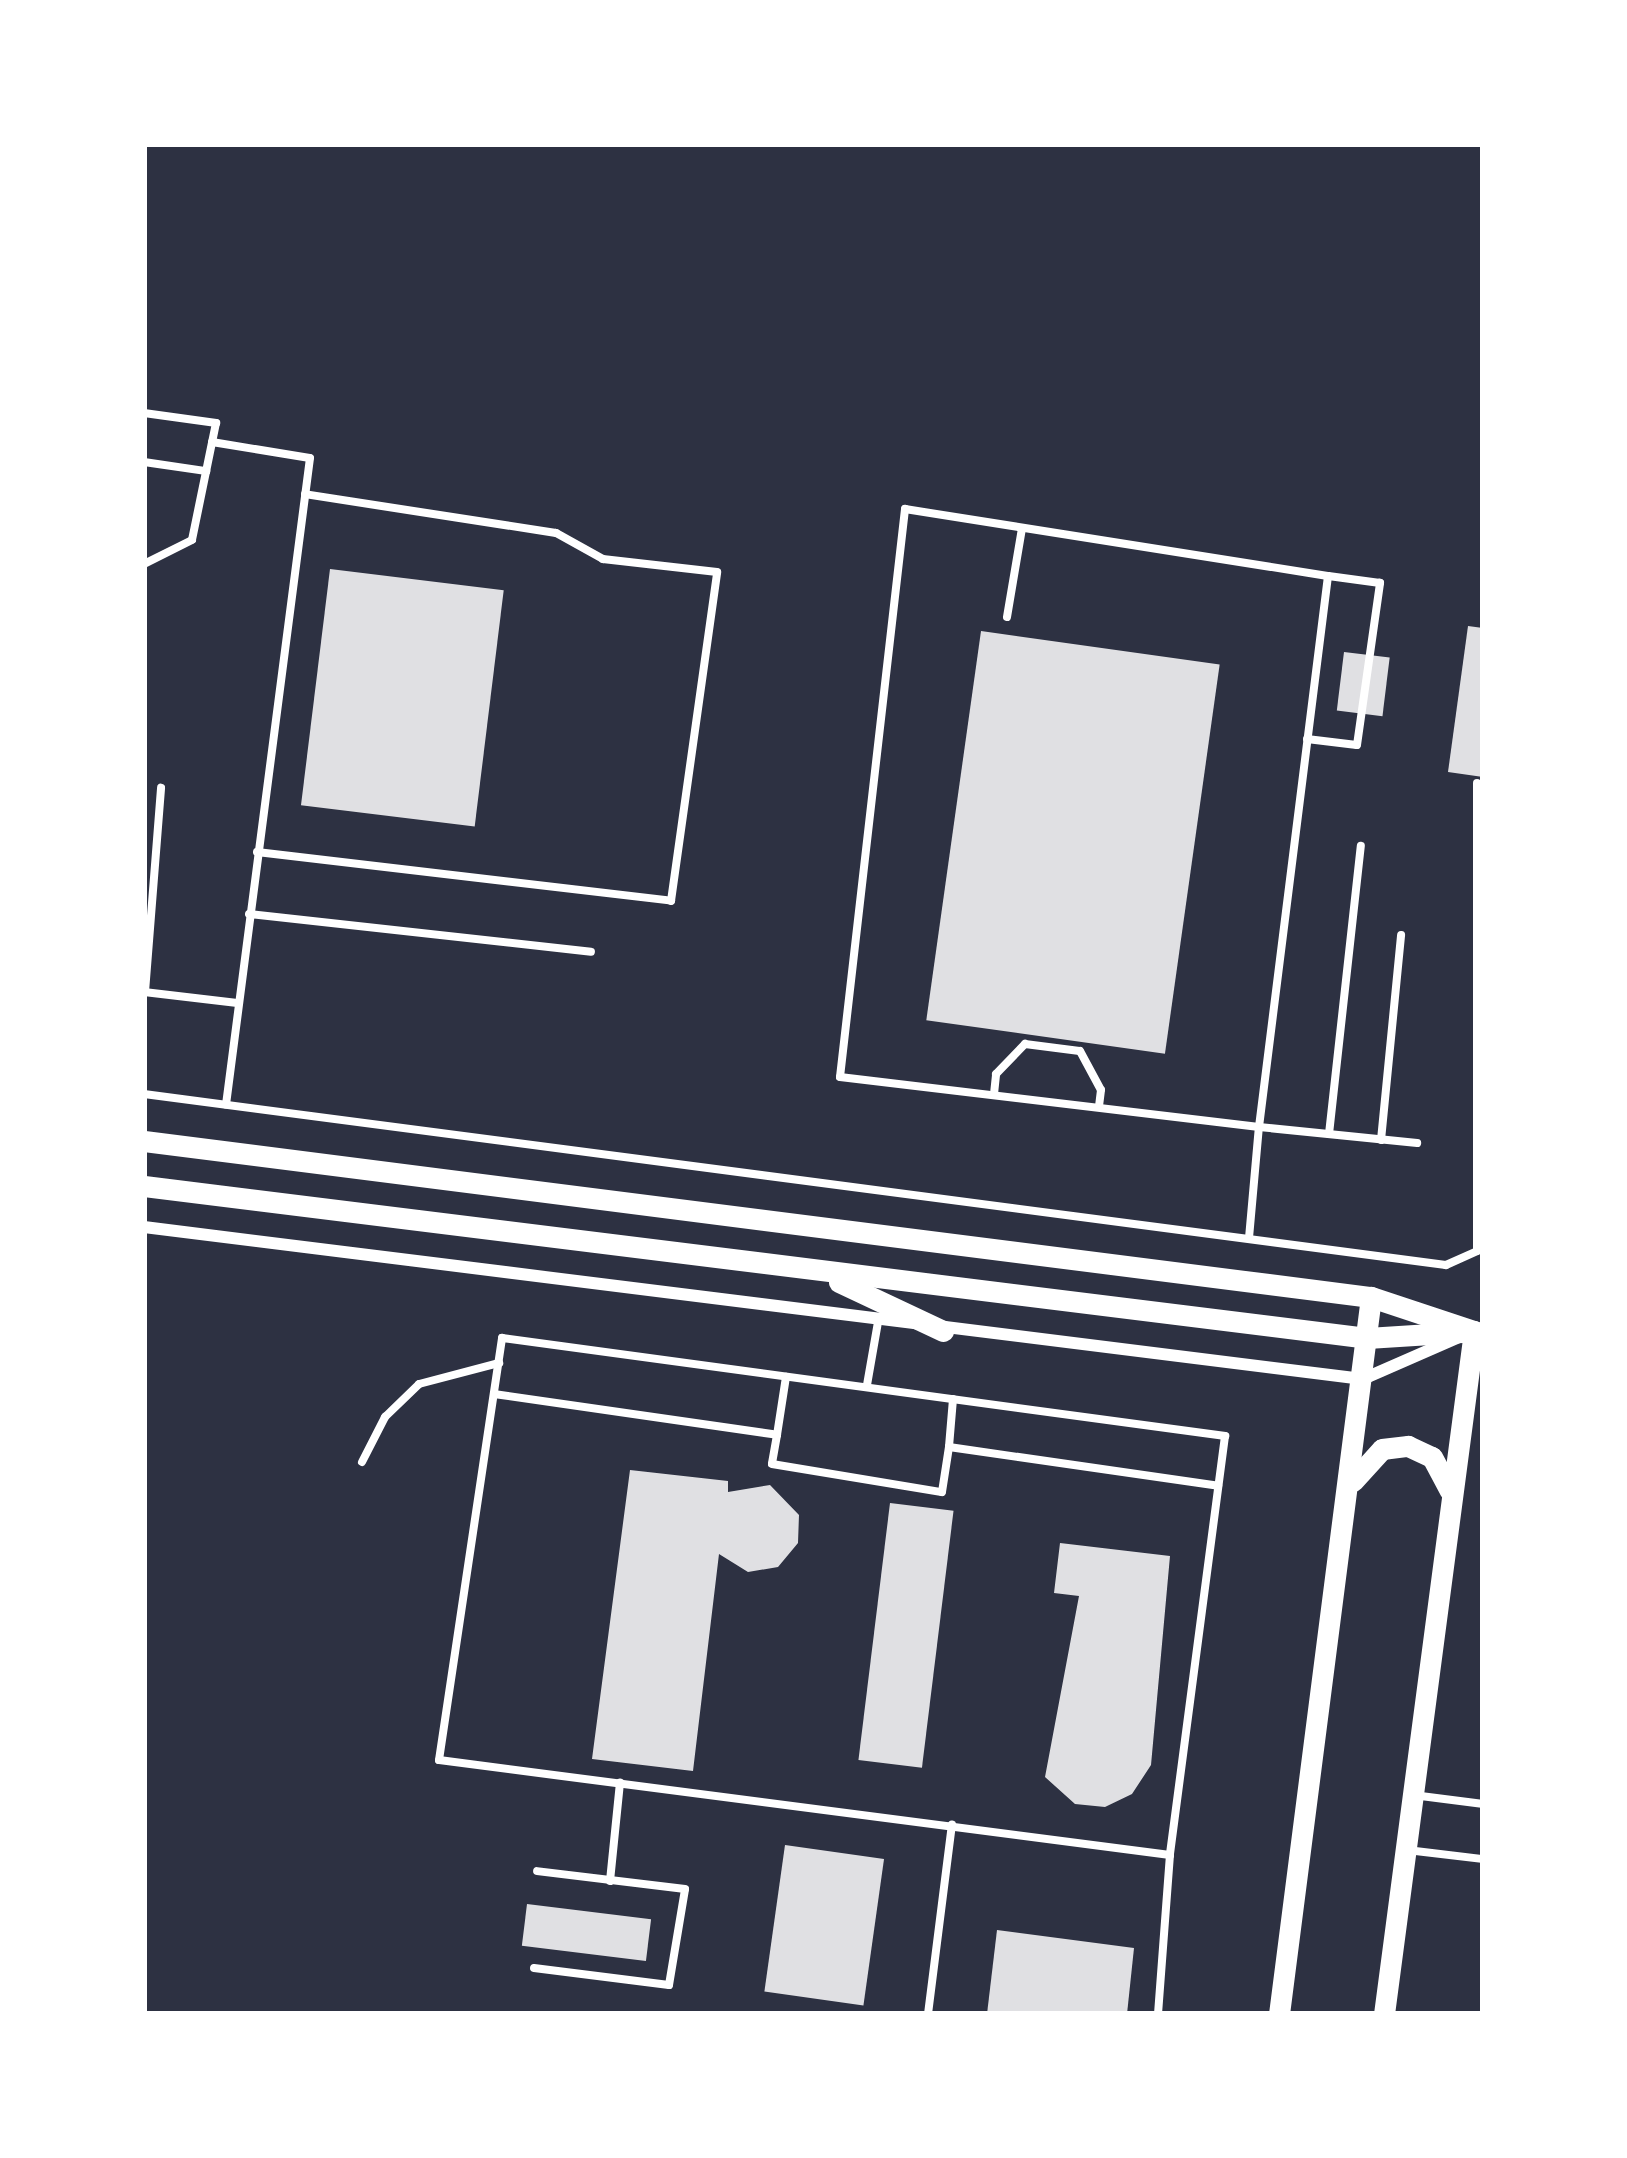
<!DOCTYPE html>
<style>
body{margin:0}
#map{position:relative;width:1627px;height:2158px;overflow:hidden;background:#2d3142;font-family:"Nunito Sans",sans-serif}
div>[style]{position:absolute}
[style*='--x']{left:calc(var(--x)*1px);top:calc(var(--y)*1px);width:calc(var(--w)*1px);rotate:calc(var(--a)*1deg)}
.building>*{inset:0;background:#e0e0e3;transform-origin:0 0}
.service>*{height:8px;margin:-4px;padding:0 4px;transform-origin:4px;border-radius:4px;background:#fff}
.minor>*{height:12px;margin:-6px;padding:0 6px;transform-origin:6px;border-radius:6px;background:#fff}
.secondary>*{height:21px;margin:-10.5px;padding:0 10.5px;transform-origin:10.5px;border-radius:10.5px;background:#fff}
span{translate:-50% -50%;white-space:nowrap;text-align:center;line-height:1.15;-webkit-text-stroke:10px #fff;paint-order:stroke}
.frame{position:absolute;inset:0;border:147px solid #fff;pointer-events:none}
</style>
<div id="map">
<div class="building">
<i style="left:330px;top:569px;width:175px;height:238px;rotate:7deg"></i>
<i style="clip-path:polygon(1468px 626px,1483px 628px,1483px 777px,1448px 772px)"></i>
<i style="left:981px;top:631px;width:241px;height:393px;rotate:8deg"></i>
<i style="left:1344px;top:652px;width:46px;height:59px;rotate:7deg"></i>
<i style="clip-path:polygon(630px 1470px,728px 1481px,728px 1492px,770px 1485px,799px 1515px,798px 1543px,778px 1567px,748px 1572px,719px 1554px,693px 1771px,592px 1759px)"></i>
<i style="left:890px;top:1503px;width:64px;height:259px;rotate:7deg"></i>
<i style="clip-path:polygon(1060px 1543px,1170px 1556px,1151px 1765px,1132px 1794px,1105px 1807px,1075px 1804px,1045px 1777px,1079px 1596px,1054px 1593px)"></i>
<i style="left:785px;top:1845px;width:100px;height:148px;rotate:8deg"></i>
<i style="left:527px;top:1904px;width:125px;height:42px;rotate:7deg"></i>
<i style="clip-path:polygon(997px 1930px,1134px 1948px,1127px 2014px,987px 2014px)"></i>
</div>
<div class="service">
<i style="--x:144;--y:413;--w:73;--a:7.9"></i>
<i style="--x:216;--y:423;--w:119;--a:101.6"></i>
<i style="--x:192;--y:540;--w:54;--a:153.4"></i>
<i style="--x:212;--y:442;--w:99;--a:9.3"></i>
<i style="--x:310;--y:458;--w:652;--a:97.4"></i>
<i style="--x:144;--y:462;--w:63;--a:8.3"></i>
<i style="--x:1007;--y:617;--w:90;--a:-80.4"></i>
<i style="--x:1307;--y:739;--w:50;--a:6.8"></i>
<i style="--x:1357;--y:745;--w:164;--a:-81.9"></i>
<i style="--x:1380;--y:583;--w:52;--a:-172.3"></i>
<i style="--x:257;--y:852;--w:417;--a:6.7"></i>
<i style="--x:671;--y:901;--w:332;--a:-82"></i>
<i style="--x:717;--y:572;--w:115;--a:-173.5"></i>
<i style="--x:603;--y:559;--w:54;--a:-151"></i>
<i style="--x:556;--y:533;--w:254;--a:-171.2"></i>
<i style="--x:249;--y:914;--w:344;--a:6.3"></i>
<i style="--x:144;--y:992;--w:94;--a:6.7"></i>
<i style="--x:145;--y:992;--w:205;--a:-85.5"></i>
<i style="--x:144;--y:1094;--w:1313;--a:7.48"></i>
<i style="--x:1446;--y:1265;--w:34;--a:-24"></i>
<i style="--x:1477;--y:1251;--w:468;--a:-90"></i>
<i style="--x:994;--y:1094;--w:20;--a:-84"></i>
<i style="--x:996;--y:1074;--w:42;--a:-46"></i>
<i style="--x:1025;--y:1044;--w:55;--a:7.3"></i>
<i style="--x:1080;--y:1051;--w:44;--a:61.7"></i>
<i style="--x:1101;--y:1090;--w:17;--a:97"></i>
<i style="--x:1329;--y:1134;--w:290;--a:-83.7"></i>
<i style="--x:1381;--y:1140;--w:206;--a:-84.4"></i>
<i style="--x:1249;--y:1238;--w:111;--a:-84.9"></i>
<i style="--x:1259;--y:1127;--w:422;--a:-173.2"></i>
<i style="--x:840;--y:1077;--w:572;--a:-83.47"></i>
<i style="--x:905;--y:509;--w:428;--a:9"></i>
<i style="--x:1328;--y:576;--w:555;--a:97.14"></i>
<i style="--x:1259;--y:1127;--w:159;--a:5.8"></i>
<i style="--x:502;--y:1338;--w:730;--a:7.72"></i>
<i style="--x:1225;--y:1436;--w:423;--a:97.5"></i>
<i style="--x:1170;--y:1855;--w:737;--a:-172.6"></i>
<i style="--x:439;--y:1760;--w:427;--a:-81.5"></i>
<i style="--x:867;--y:1385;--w:64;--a:-80.1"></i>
<i style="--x:494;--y:1394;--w:286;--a:8.2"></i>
<i style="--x:777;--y:1435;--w:59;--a:-81.2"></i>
<i style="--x:953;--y:1399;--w:48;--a:94.8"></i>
<i style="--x:949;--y:1447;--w:272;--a:8.2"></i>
<i style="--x:777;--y:1435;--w:29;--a:100"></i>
<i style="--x:772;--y:1464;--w:172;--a:9.4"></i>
<i style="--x:942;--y:1492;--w:46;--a:-81.2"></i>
<i style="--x:362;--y:1462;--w:51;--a:-62.9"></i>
<i style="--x:385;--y:1417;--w:47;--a:-44.1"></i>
<i style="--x:419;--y:1384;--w:83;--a:-14.7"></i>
<i style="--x:1413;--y:1795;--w:71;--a:7.3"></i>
<i style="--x:1407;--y:1850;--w:77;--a:6.8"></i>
<i style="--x:610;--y:1881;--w:99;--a:-84.2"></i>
<i style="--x:534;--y:1968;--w:136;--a:7.2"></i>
<i style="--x:669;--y:1985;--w:97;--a:-80.5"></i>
<i style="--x:685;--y:1889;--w:149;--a:-173.1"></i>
<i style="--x:928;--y:2014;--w:191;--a:-82.8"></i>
<i style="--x:1158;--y:2014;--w:159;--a:-85.7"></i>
</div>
<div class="minor">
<i style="--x:144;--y:1227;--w:1228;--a:7.11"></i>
<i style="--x:1363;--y:1379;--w:103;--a:-23.6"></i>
</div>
<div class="secondary">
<i style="--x:144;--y:1141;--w:1237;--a:7.25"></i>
<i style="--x:1371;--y:1297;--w:108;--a:18.3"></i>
<i style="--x:144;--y:1186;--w:1232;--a:7.08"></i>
<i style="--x:1367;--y:1338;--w:95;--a:-3.6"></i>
<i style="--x:839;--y:1282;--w:115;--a:25.2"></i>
<i style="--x:1353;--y:1481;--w:43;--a:-47.8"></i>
<i style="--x:1382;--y:1449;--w:26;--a:-7"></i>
<i style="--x:1408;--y:1446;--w:26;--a:25"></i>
<i style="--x:1432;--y:1457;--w:38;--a:62"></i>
<i style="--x:1279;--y:2014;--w:723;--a:-82.69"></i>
<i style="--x:1384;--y:2014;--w:689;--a:-82.49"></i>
</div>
<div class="frame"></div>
</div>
